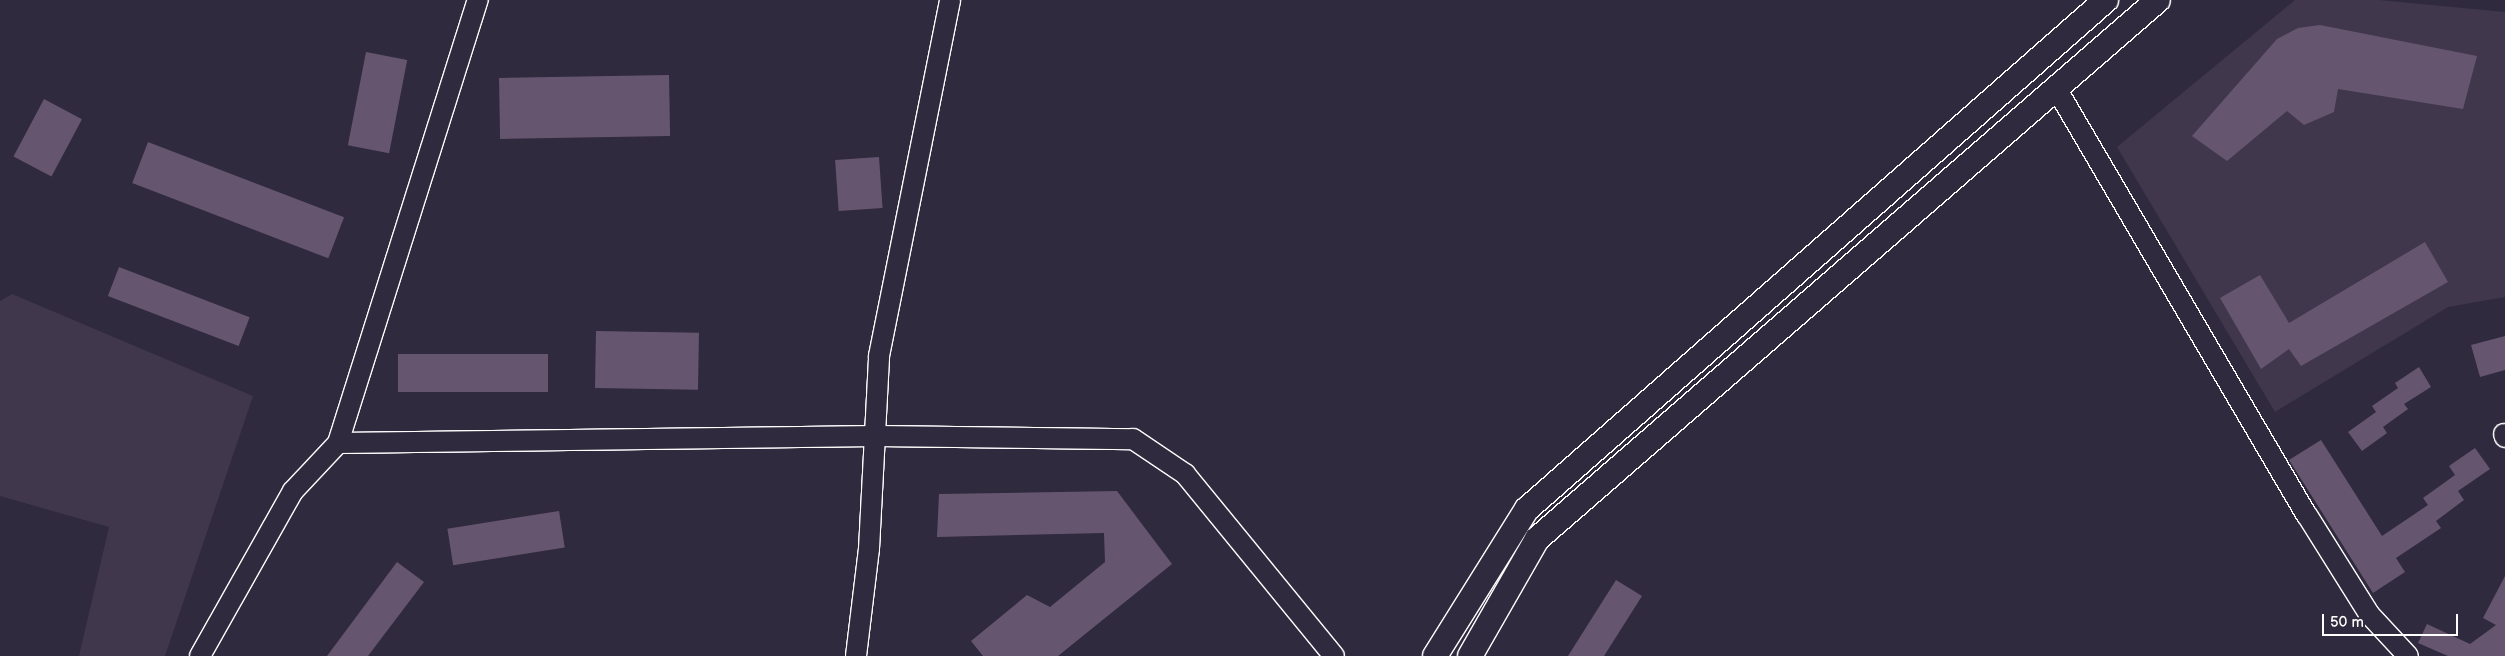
<!DOCTYPE html>
<style>
body{margin:0}
#map{position:relative;width:2505px;height:656px;overflow:hidden;background:#2f2a3d;font-family:"Balsamiq Sans",sans-serif}
div>[style]{position:absolute}
[style*='--x']{left:calc(var(--x)*1px);top:calc(var(--y)*1px);width:calc(var(--w)*1px);rotate:calc(var(--a)*1deg)}
.built>*{inset:0;background:#40374c}
.building>*{inset:0;background:#66556f;transform-origin:0 0}
.roads{filter:drop-shadow(1px 0 #fff) drop-shadow(-1px 0 #fff) drop-shadow(0 1px #fff) drop-shadow(0 -1px #fff)}
.minor>*{height:20px;margin:-10px;padding:0 10px;transform-origin:10px;border-radius:10px;background:#2f2a3d}
.tertiary>*{height:24px;margin:-12px;padding:0 12px;transform-origin:12px;border-radius:12px;background:#2f2a3d}
span{translate:-50% -50%;white-space:nowrap;text-align:center;line-height:1.15;-webkit-text-stroke:4px #2f2a3d;paint-order:stroke}
.scale{position:absolute;left:2322px;top:614px;width:136px;height:22px;box-sizing:border-box;border:2px solid #fff;border-top:0;padding-left:6px;font-size:15px;line-height:18px;white-space:nowrap;color:#fff;-webkit-text-stroke:4px #2f2a3d;paint-order:stroke}
</style>
<div id="map">
<div class="built">
<i style="clip-path:polygon(2295px 0,2379px 0,2505px 12px,2505px 297px,2448px 307px,2275px 412px,2117px 147px)"></i>
<i style="clip-path:polygon(12px 294px,253px 396px,165px 656px,79px 656px,109px 527px,0 496px,0 301px)"></i>
</div>
<div class="building">
<i style="clip-path:polygon(2320px 25px,2477px 56px,2463px 109px,2338px 89px,2334px 112px,2304px 125px,2287px 111px,2227px 161px,2192px 136px,2277px 39px,2298px 28px)"></i>
<i style="left:366px;top:52px;width:42px;height:95px;rotate:11deg"></i>
<i style="left:669px;top:75px;width:61px;height:170px;rotate:89deg"></i>
<i style="left:44px;top:99px;width:43px;height:65px;rotate:28deg"></i>
<i style="left:148px;top:142px;width:210px;height:44px;rotate:21deg"></i>
<i style="left:879px;top:157px;width:51px;height:44px;rotate:86deg"></i>
<i style="clip-path:polygon(2425px 242px,2448px 282px,2301px 366px,2289px 349px,2261px 369px,2220px 298px,2260px 275px,2289px 323px)"></i>
<i style="left:119px;top:267px;width:140px;height:31px;rotate:21deg"></i>
<i style="left:596px;top:331px;width:103px;height:57px;rotate:1deg"></i>
<i style="clip-path:polygon(2505px 336px,2505px 370px,2480px 377px,2471px 345px)"></i>
<i style="left:398px;top:354px;width:150px;height:38px"></i>
<i style="clip-path:polygon(2419px 367px,2431px 387px,2404px 404px,2408px 409px,2383px 427px,2387px 433px,2362px 451px,2348px 432px,2376px 412px,2372px 406px,2398px 388px,2395px 383px)"></i>
<i style="clip-path:polygon(2321px 440px,2382px 536px,2428px 505px,2423px 498px,2455px 475px,2449px 466px,2475px 448px,2490px 469px,2458px 491px,2464px 500px,2436px 521px,2441px 528px,2396px 558px,2405px 572px,2373px 593px,2289px 460px)"></i>
<i style="clip-path:polygon(1117px 491px,1172px 564px,1058px 656px,983px 656px,971px 641px,1027px 595px,1050px 607px,1105px 562px,1104px 533px,937px 537px,939px 494px)"></i>
<i style="left:559px;top:511px;width:37px;height:113px;rotate:81deg"></i>
<i style="clip-path:polygon(397px 562px,424px 582px,368px 656px,327px 656px)"></i>
<i style="clip-path:polygon(2505px 576px,2505px 656px,2448px 656px,2418px 643px,2427px 624px,2470px 644px,2496px 625px,2483px 618px)"></i>
<i style="clip-path:polygon(1616px 580px,1642px 596px,1604px 656px,1568px 656px)"></i>
</div>
<div class="roads">
<div class="minor">
<i style="--x:2056;--y:88;--w:495;--a:59.6"></i>
<i style="--x:2307;--y:515;--w:117;--a:57.9"></i>
<i style="--x:2369;--y:614;--w:57;--a:47.1"></i>
<i style="--x:2504;--y:434;--w:3;--a:72"></i>
<i style="--x:338;--y:443;--w:539;--a:-0.74"></i>
<i style="--x:877;--y:436;--w:256;--a:0.7"></i>
<i style="--x:1133;--y:439;--w:63;--a:33.9"></i>
<i style="--x:1185;--y:474;--w:235;--a:50.7"></i>
<i style="--x:200;--y:656;--w:189;--a:-60.6"></i>
<i style="--x:293;--y:491;--w:66;--a:-46.8"></i>
<i style="--x:338;--y:443;--w:465;--a:-72.5"></i>
<i style="--x:856;--y:656;--w:108;--a:-83.1"></i>
<i style="--x:869;--y:549;--w:193;--a:-87"></i>
<i style="--x:879;--y:356;--w:363;--a:-78.7"></i>
</div>
<div class="tertiary">
<i style="--x:1435;--y:656;--w:173;--a:-58"></i>
<i style="--x:1527;--y:509;--w:771;--a:-41.32"></i>
<i style="--x:1470;--y:656;--w:135;--a:-60.2"></i>
<i style="--x:1537;--y:539;--w:822;--a:-40.96"></i>
</div>
</div>
<div class="scale">50 m</div>
</div>
